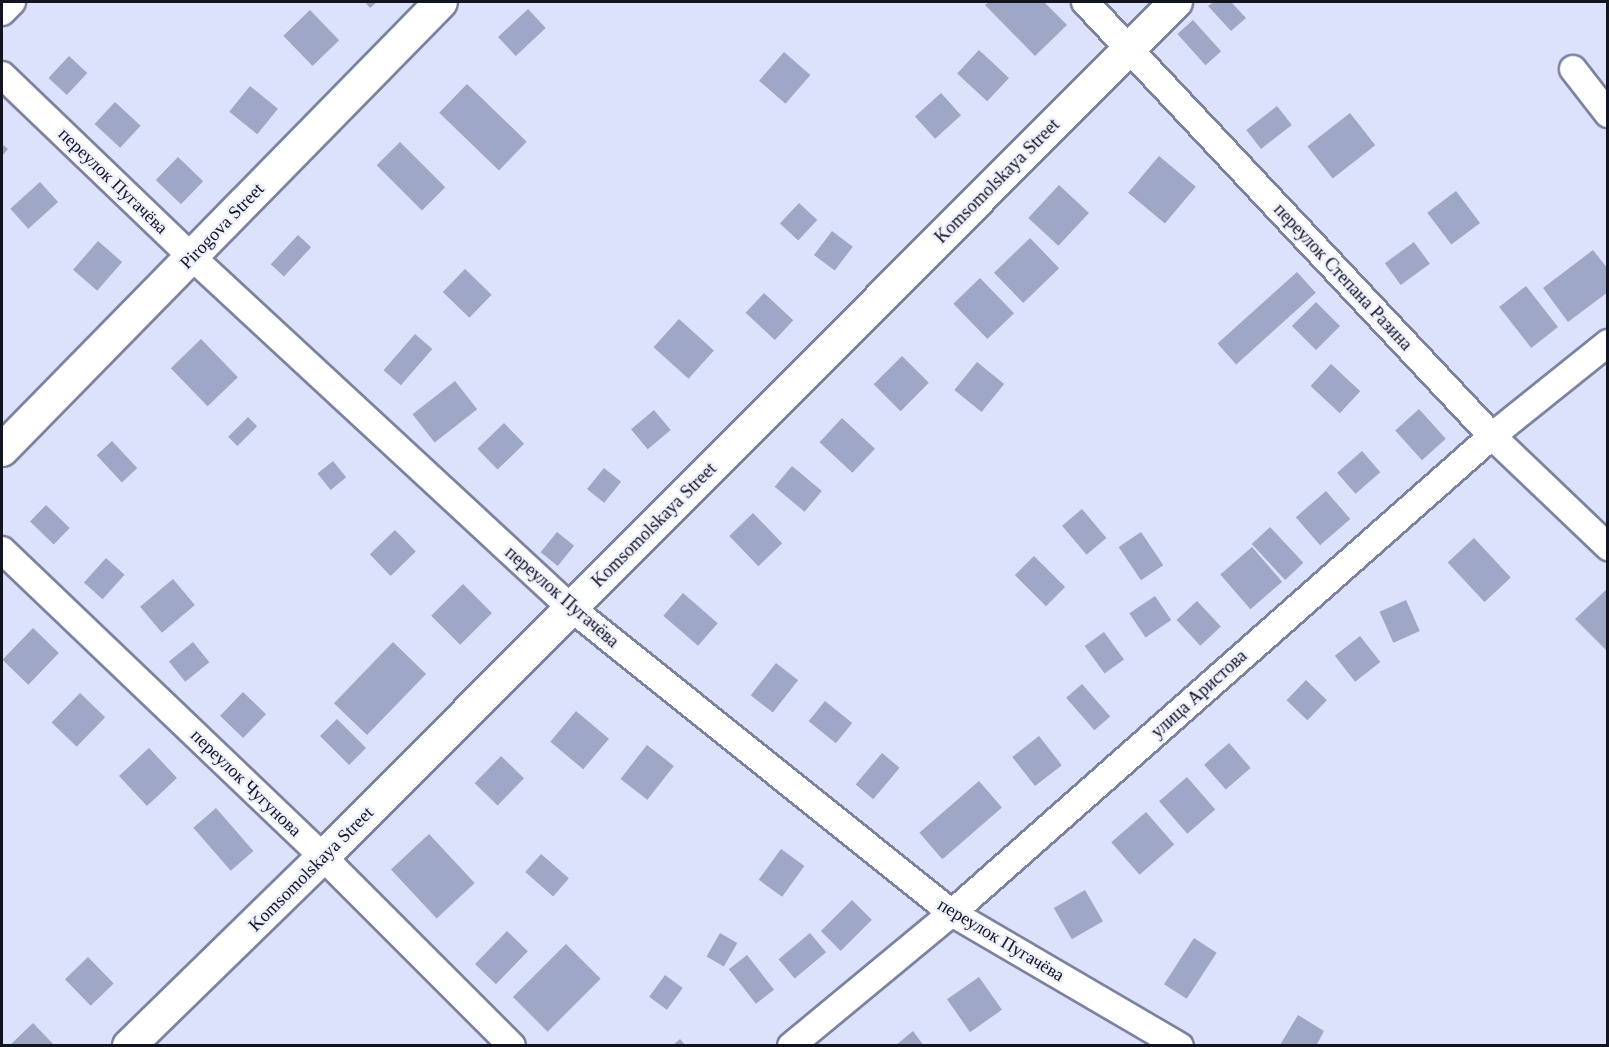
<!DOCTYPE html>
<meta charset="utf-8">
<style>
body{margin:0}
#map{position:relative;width:1609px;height:1047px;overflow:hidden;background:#dce2fc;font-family:Georgia,serif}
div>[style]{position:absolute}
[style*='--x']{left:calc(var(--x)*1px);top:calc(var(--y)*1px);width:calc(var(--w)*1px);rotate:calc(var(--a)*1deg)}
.building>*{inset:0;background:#9fa7c6;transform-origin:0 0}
.roads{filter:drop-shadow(2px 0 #7c83a0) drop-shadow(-2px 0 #7c83a0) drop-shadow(0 2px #7c83a0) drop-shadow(0 -2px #7c83a0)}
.minor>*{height:26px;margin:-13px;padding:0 13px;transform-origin:13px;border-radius:13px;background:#fff}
.major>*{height:32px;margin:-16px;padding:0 16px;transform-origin:16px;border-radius:16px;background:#fff}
span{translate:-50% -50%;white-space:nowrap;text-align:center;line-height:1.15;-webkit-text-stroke:4.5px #edf0fd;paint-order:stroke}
.street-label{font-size:18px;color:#12141f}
.frame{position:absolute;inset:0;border:3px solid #12141f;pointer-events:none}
</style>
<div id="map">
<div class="building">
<i style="clip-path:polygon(365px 2px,377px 2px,370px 8px)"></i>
<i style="clip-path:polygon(989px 2px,1044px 2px,1067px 25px,1035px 56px,985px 5px)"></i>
<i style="clip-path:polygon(1214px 2px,1231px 2px,1246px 18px,1231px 31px,1208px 6px)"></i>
<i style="left:528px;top:9px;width:26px;height:41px;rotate:47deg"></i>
<i style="left:310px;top:10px;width:42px;height:37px;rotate:46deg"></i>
<i style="left:1193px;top:20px;width:42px;height:21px;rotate:48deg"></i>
<i style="left:979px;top:50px;width:41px;height:32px;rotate:43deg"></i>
<i style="left:784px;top:52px;width:35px;height:38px;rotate:41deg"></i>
<i style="left:69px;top:56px;width:25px;height:30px;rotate:43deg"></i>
<i style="left:467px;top:84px;width:83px;height:40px;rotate:44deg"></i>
<i style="left:250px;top:86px;width:36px;height:33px;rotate:39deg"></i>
<i style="left:941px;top:93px;width:30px;height:35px;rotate:48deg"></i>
<i style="left:115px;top:102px;width:35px;height:30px;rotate:43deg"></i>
<i style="left:1277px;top:106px;width:24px;height:39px;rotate:52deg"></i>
<i style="left:1350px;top:113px;width:41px;height:54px;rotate:52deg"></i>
<i style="left:400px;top:142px;width:64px;height:33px;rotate:45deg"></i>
<i style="clip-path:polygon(2px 144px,8px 149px,2px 156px)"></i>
<i style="left:1159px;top:156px;width:48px;height:48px;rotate:40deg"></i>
<i style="left:178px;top:157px;width:35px;height:32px;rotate:44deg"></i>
<i style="left:40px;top:182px;width:27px;height:40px;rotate:48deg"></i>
<i style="left:1059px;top:185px;width:41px;height:45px;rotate:43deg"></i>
<i style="left:1456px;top:191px;width:40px;height:36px;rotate:53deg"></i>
<i style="left:799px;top:203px;width:25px;height:28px;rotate:43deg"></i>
<i style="left:832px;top:231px;width:26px;height:30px;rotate:37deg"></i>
<i style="left:298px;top:235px;width:18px;height:40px;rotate:43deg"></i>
<i style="left:1030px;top:238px;width:42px;height:50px;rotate:46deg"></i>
<i style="left:98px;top:241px;width:32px;height:38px;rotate:41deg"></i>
<i style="left:1414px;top:242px;width:27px;height:36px;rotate:54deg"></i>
<i style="clip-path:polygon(1593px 250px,1608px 269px,1608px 292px,1568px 322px,1543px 288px)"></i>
<i style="left:465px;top:269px;width:37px;height:32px;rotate:44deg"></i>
<i style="left:1297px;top:272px;width:28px;height:107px;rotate:48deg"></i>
<i style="left:980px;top:278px;width:49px;height:37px;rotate:46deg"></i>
<i style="left:1526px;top:286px;width:52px;height:34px;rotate:52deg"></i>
<i style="left:764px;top:293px;width:40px;height:27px;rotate:43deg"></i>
<i style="left:1316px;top:302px;width:34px;height:34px;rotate:45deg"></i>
<i style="left:679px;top:319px;width:47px;height:38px;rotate:42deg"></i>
<i style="left:415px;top:334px;width:23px;height:48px;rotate:41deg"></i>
<i style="left:201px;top:339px;width:53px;height:42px;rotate:46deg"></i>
<i style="left:902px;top:356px;width:38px;height:40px;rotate:45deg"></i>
<i style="left:977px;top:362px;width:35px;height:36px;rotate:39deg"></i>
<i style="left:1331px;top:364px;width:40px;height:30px;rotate:43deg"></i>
<i style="left:455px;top:381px;width:36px;height:54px;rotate:52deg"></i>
<i style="left:1419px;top:409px;width:40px;height:32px;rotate:48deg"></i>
<i style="left:654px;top:410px;width:26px;height:30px;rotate:50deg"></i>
<i style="left:248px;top:417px;width:13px;height:28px;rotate:45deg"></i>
<i style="left:842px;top:418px;width:45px;height:33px;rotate:43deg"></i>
<i style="left:504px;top:423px;width:29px;height:37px;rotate:46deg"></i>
<i style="left:112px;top:441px;width:37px;height:21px;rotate:47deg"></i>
<i style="left:1362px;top:451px;width:28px;height:33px;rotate:49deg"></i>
<i style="left:333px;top:461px;width:21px;height:20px;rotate:51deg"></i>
<i style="left:792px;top:466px;width:39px;height:27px;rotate:40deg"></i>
<i style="left:604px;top:468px;width:22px;height:27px;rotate:39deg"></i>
<i style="left:1326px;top:491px;width:37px;height:40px;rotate:49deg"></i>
<i style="left:46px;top:505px;width:33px;height:23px;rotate:44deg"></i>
<i style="left:1082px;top:509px;width:38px;height:26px;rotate:50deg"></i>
<i style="left:753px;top:513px;width:42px;height:33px;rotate:46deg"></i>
<i style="left:1270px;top:527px;width:49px;height:25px;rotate:47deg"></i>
<i style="left:395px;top:530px;width:30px;height:35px;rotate:46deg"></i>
<i style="left:557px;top:532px;width:22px;height:26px;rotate:39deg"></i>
<i style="left:1141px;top:532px;width:40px;height:27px;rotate:56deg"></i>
<i style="left:1474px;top:538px;width:54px;height:36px;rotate:47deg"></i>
<i style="left:1252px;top:547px;width:46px;height:42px;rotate:49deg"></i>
<i style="left:1034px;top:556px;width:44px;height:27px;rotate:45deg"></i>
<i style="left:106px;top:558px;width:25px;height:33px;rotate:42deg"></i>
<i style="left:173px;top:579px;width:34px;height:43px;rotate:50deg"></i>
<i style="left:463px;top:584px;width:41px;height:45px;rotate:45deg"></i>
<i style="clip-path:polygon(1608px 588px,1608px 652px,1575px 619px)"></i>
<i style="left:683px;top:593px;width:46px;height:30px;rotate:41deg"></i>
<i style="left:1155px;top:596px;width:29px;height:31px;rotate:56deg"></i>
<i style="left:1406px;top:600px;width:34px;height:29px;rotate:66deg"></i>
<i style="left:1197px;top:601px;width:35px;height:28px;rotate:47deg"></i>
<i style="left:33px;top:628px;width:36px;height:44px;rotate:44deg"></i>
<i style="left:1104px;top:632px;width:34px;height:24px;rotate:54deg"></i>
<i style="left:1360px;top:636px;width:33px;height:32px;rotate:52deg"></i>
<i style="left:193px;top:642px;width:26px;height:31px;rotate:51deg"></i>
<i style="left:393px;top:642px;width:46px;height:85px;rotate:44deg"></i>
<i style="left:776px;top:663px;width:28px;height:41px;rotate:38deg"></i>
<i style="left:1306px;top:680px;width:29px;height:28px;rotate:44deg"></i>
<i style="left:1082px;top:684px;width:43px;height:21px;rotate:49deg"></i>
<i style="left:243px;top:692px;width:32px;height:33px;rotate:44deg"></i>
<i style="left:80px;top:693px;width:35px;height:41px;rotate:44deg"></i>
<i style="left:825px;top:701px;width:35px;height:26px;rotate:39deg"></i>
<i style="left:576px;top:711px;width:43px;height:40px;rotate:40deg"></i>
<i style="left:337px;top:719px;width:41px;height:24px;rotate:45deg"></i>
<i style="left:1039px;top:736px;width:37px;height:34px;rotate:52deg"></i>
<i style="left:1229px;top:743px;width:33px;height:33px;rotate:49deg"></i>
<i style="left:647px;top:745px;width:34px;height:43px;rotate:38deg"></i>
<i style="left:149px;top:748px;width:41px;height:41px;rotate:47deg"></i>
<i style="left:882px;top:753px;width:23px;height:41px;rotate:40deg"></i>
<i style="left:501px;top:756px;width:32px;height:38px;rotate:44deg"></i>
<i style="left:1187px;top:777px;width:43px;height:37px;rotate:49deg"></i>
<i style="left:979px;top:781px;width:35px;height:79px;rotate:49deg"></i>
<i style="left:216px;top:808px;width:57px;height:30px;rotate:49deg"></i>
<i style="left:1146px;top:812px;width:43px;height:46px;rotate:49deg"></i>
<i style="left:429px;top:834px;width:67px;height:52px;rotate:47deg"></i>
<i style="left:781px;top:849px;width:29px;height:38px;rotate:36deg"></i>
<i style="left:541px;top:854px;width:37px;height:24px;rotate:41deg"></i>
<i style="left:1085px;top:890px;width:36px;height:36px;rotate:60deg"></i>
<i style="left:852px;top:900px;width:28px;height:44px;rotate:45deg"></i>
<i style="left:507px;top:931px;width:29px;height:46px;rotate:44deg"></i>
<i style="left:720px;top:933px;width:20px;height:27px;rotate:30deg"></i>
<i style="left:810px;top:933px;width:25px;height:41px;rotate:50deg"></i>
<i style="left:1194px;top:938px;width:27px;height:55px;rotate:33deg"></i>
<i style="left:566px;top:944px;width:49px;height:75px;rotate:45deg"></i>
<i style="left:747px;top:955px;width:44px;height:23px;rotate:52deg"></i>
<i style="left:88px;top:957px;width:37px;height:32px;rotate:46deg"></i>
<i style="left:665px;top:975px;width:22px;height:27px;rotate:36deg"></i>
<i style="left:979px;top:977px;width:40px;height:39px;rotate:55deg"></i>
<i style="clip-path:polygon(1298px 1015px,1324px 1031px,1316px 1046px,1280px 1045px)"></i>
<i style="clip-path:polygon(33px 1023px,55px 1046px,9px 1046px)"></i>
<i style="clip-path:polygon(913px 1031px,924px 1046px,895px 1046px)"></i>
<i style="clip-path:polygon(680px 1039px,686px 1046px,672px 1046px)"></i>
</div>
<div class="roads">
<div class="minor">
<i style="--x:1085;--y:2;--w:595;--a:46.84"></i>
<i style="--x:1492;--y:436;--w:161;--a:43.7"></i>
<i style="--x:2;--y:12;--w:14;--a:-45"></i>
<i style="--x:1573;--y:69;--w:57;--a:52.1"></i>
<i style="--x:2;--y:75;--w:263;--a:43.8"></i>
<i style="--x:192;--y:257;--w:517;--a:42.8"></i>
<i style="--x:571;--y:608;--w:488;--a:38.7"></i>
<i style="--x:952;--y:913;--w:264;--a:30.3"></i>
<i style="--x:2;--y:550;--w:444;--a:43.7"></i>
<i style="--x:323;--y:857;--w:267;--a:45"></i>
<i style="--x:791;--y:1046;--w:209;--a:-39.6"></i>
<i style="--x:952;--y:913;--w:721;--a:-41.46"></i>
<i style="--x:1492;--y:436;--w:149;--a:-38.7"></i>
</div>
<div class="major">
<i style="--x:2;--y:450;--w:627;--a:-45.58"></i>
<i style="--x:129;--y:1046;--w:271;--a:-44.3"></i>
<i style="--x:323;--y:857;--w:1208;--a:-45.07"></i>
</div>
</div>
<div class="street-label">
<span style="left:113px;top:181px;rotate:44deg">переулок Пугачёва</span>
<span style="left:997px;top:181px;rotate:-45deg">Komsomolskaya Street</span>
<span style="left:222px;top:226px;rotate:-46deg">Pirogova Street</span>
<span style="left:1343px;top:277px;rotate:47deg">переулок Степана Разина</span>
<span style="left:654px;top:525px;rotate:-45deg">Komsomolskaya Street</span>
<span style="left:562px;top:597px;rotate:41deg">переулок Пугачёва</span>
<span style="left:1199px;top:694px;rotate:-42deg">улица Аристова</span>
<span style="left:246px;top:783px;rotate:44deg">переулок Чугунова</span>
<span style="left:311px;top:869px;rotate:-45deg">Komsomolskaya Street</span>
<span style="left:1001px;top:940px;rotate:31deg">переулок Пугачёва</span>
</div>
<div class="frame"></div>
</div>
